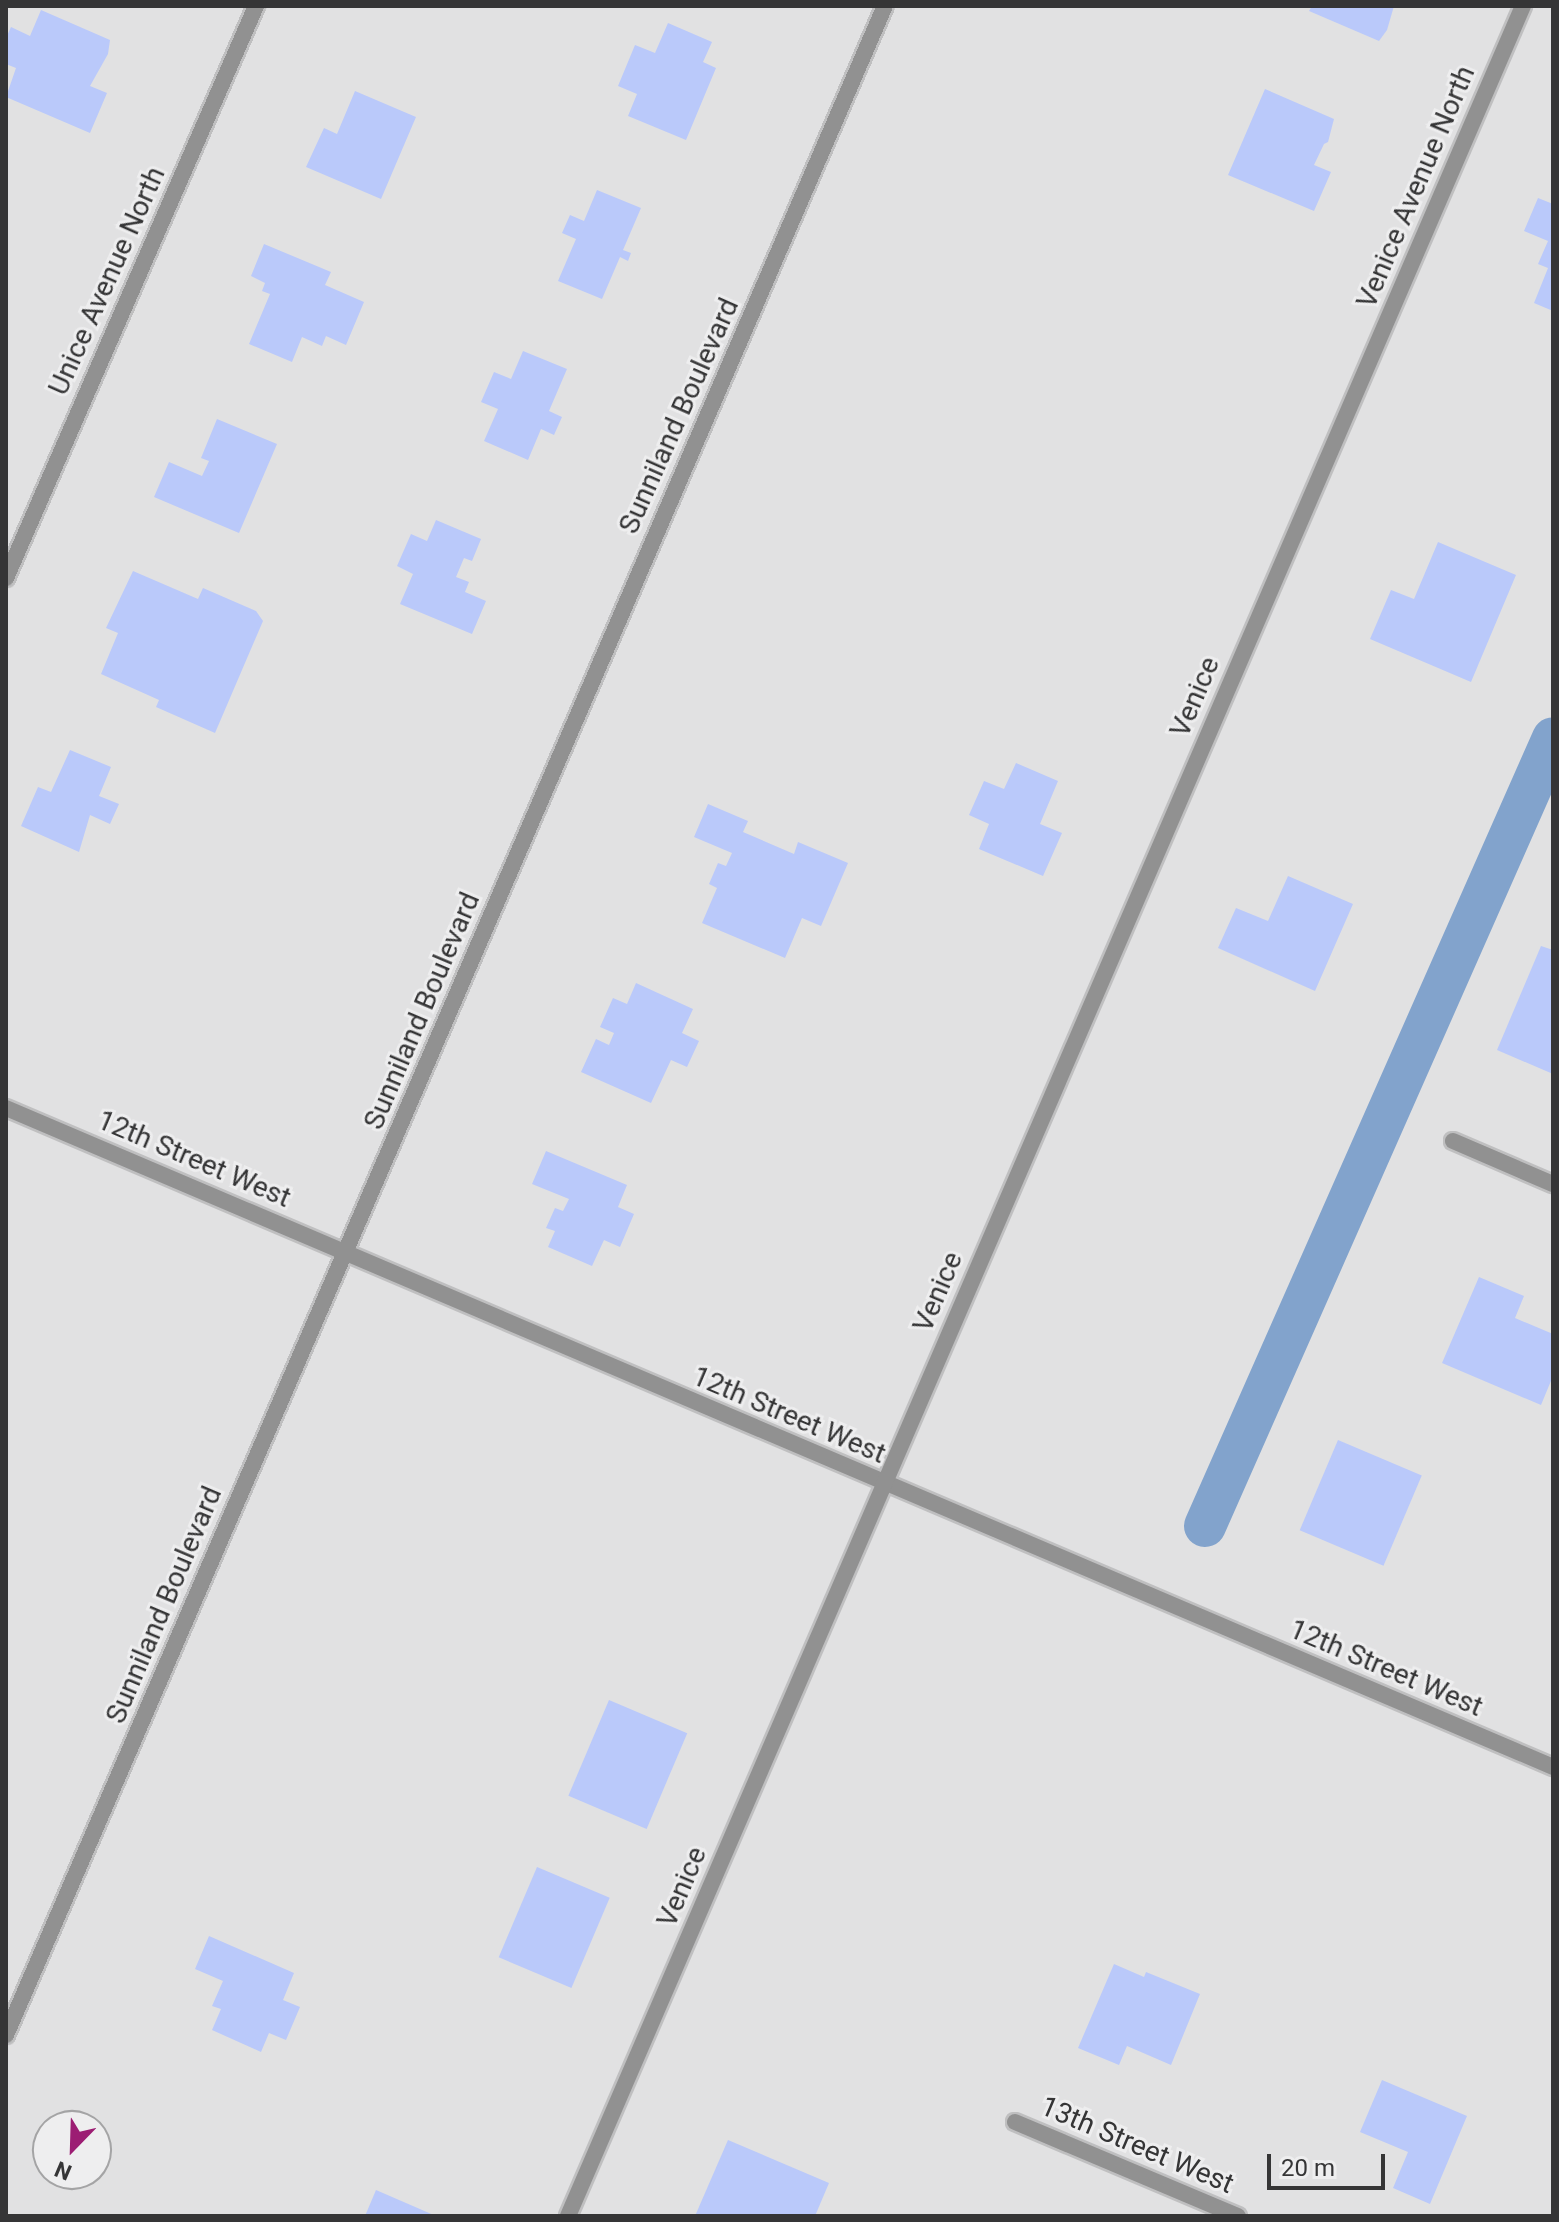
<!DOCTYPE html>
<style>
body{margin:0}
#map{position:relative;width:1559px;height:2222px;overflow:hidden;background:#e1e1e2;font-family:Roboto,sans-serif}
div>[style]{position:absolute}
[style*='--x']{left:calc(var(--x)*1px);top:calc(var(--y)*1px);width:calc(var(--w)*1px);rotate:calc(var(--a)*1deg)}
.canal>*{height:42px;margin:-21px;padding:0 21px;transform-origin:21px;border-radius:21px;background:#82a3cc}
.building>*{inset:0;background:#bac9fa;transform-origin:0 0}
.roads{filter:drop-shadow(2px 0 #bfbfc0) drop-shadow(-2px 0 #bfbfc0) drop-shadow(0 2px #bfbfc0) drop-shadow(0 -2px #bfbfc0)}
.minor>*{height:16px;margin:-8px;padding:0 8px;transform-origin:8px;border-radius:8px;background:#919191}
span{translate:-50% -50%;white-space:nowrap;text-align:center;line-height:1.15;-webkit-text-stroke:6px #eeeeef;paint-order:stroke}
.street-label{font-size:28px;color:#353536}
.frame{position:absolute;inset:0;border:8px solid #353536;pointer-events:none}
.north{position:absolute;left:32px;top:2110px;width:80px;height:80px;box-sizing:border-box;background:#eeeeef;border:2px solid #a4a4a5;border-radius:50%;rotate:203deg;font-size:22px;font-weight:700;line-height:32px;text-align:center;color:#353536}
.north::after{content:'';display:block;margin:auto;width:28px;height:36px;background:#9c1d73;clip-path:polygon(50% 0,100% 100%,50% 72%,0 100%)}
.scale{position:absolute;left:1267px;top:2154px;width:118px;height:36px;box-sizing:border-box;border:4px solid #353536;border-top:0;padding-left:10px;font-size:24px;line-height:28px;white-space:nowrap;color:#353536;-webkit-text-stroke:6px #eeeeef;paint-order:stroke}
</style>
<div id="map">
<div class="canal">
<i style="--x:1205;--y:1526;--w:861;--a:-66.17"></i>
</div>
<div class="building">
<i style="clip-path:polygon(1312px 6px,1394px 6px,1387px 30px,1379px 41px,1309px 11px)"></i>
<i style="clip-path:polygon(41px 10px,110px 40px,108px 54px,90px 86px,107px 93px,90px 133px,6px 97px,16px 68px,6px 64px,6px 38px,11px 27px,30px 36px)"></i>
<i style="clip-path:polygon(668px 23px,712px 42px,703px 62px,716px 68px,686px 140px,628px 116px,637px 94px,618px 86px,635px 45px,655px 53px)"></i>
<i style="clip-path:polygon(1265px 89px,1334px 119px,1328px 142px,1324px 144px,1314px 165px,1331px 172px,1314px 211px,1228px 175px)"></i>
<i style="clip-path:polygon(355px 91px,416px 117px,381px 199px,306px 167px,324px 128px,337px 134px)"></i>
<i style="clip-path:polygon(597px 190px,641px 208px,623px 250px,631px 253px,628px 261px,620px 257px,602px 299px,558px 281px,576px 239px,562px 233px,570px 215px,584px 221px)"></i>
<i style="clip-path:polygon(1538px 198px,1553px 204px,1553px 311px,1534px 303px,1548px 268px,1538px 264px,1548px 241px,1524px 231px)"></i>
<i style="clip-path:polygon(264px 244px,331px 272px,325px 285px,364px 302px,346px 345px,326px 336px,322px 346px,302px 337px,292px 362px,249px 344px,270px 294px,262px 291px,265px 283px,251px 276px)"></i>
<i style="clip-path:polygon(523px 351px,567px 369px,549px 411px,562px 417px,554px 435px,541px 429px,528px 460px,484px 441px,498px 409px,481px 402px,494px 372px,511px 379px)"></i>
<i style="clip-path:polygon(217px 419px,277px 444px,239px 533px,154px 497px,169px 462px,202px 476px,209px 461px,201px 458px)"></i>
<i style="clip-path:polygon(436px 520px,481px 539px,472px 561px,464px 558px,456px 577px,469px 582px,465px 592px,486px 601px,472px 634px,400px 604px,413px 574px,397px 566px,411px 534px,427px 541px)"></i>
<i style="clip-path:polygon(1438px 542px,1516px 575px,1471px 682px,1370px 639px,1391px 590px,1414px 599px)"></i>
<i style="clip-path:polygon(133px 571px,198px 599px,203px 588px,256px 611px,263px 621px,215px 733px,156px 707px,159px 700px,101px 674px,118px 633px,106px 628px)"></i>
<i style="clip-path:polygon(70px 750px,111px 767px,99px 796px,119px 804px,110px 824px,90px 815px,79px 852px,21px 826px,38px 787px,51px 792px)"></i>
<i style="clip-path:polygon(1016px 763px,1058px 781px,1040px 824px,1062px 833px,1043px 876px,979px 849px,989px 824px,969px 815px,984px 781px,1004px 789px)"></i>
<i style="clip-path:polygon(708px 804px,748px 821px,743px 832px,794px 854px,798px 842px,848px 863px,821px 926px,802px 918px,785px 958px,702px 923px,717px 888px,709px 884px,718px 863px,726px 866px,732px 853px,694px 837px)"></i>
<i style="clip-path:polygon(1288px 876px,1353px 904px,1315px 991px,1218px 948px,1236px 908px,1268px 921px)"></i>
<i style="clip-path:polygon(1541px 946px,1553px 950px,1553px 1074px,1497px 1050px)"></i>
<i style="clip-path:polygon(636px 983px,693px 1009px,682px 1033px,699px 1041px,687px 1067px,671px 1060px,651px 1103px,581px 1072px,596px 1039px,609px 1045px,614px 1033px,600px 1027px,613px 998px,627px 1004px)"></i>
<i style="clip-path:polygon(546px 1151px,627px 1185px,618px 1207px,634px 1214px,620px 1247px,604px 1240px,592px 1266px,548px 1247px,555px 1231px,546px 1228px,555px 1208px,563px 1211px,569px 1199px,532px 1184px)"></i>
<i style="clip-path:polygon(1479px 1277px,1524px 1296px,1515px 1318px,1553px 1334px,1553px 1376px,1541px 1405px,1442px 1363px)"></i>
<i style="left:1338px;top:1440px;width:91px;height:98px;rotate:23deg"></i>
<i style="left:609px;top:1700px;width:85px;height:104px;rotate:23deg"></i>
<i style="left:537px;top:1867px;width:79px;height:98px;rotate:23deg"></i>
<i style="clip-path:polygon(209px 1936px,294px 1973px,283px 2000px,300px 2007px,286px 2040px,269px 2033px,261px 2052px,212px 2030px,221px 2009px,212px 2006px,223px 1981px,195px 1969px)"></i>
<i style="clip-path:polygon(1114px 1964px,1144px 1977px,1146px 1972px,1200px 1994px,1171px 2065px,1127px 2046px,1119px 2065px,1078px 2048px)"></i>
<i style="clip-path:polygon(1382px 2080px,1467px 2116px,1430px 2204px,1393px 2188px,1408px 2152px,1360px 2132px)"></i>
<i style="clip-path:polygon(728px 2140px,829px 2183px,815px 2216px,695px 2216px)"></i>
<i style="clip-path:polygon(376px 2190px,436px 2216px,365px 2216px)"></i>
</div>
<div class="roads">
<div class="minor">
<i style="--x:6;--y:578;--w:624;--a:-66.39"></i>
<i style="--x:6;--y:1108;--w:1682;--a:23.07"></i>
<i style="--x:1453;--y:1141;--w:109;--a:23.3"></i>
<i style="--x:6;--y:2035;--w:2211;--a:-66.58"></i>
<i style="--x:1015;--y:2122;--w:242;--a:22.9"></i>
<i style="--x:568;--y:2216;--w:2408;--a:-66.63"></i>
</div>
</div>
<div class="street-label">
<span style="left:1416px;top:187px;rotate:-67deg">Venice Avenue North</span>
<span style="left:107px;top:281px;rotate:-66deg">Unice Avenue North</span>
<span style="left:679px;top:416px;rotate:-66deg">Sunniland Boulevard</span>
<span style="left:1195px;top:697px;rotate:-67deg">Venice</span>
<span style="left:422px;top:1011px;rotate:-67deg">Sunniland Boulevard</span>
<span style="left:194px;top:1159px;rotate:23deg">12th Street West</span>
<span style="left:938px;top:1292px;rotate:-67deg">Venice</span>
<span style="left:789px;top:1415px;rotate:23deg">12th Street West</span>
<span style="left:164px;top:1605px;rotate:-67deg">Sunniland Boulevard</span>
<span style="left:1386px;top:1668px;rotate:23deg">12th Street West</span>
<span style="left:682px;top:1887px;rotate:-67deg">Venice</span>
<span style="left:1137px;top:2145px;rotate:23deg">13th Street West</span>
</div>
<div class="frame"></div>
<div class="north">N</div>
<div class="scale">20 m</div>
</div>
